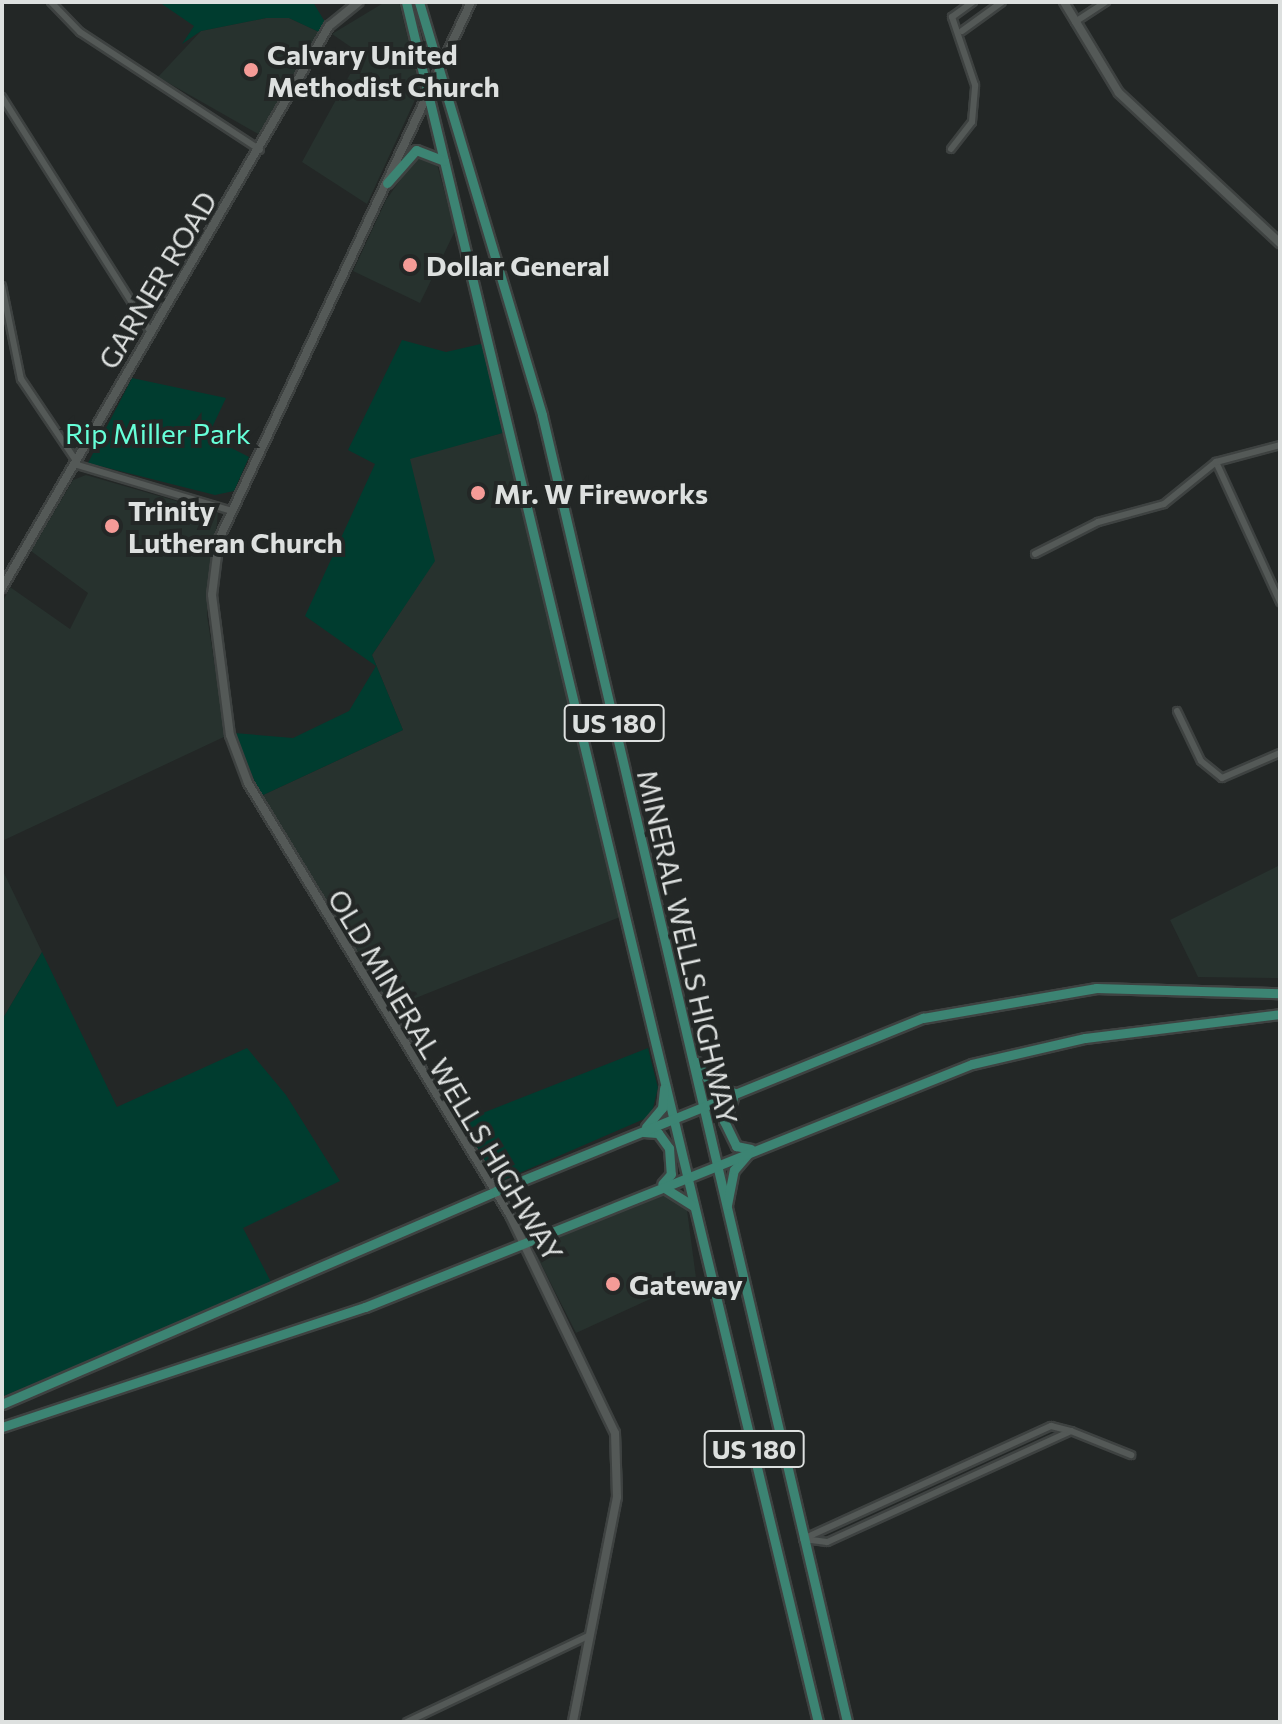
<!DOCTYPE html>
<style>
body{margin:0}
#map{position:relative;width:1282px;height:1724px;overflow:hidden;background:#232726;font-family:Commissioner,sans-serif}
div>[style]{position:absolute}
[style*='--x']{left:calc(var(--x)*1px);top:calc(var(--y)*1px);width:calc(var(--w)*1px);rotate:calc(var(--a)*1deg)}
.built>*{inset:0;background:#27322e}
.green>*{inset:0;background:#003c2f}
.roads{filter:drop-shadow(2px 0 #3e4241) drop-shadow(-2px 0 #3e4241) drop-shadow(0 2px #3e4241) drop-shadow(0 -2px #3e4241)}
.street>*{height:6px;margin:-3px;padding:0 3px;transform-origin:3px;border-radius:3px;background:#545957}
.secondary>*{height:8px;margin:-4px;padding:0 4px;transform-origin:4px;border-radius:4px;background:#545957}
.primary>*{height:9px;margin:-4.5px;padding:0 4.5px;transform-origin:4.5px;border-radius:4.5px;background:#3c8473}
.dots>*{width:22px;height:22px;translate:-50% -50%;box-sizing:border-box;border:4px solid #232726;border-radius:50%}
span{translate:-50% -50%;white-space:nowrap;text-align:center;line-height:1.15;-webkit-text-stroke:8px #232726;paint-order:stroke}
.shield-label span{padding:2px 6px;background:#232726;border:2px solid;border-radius:6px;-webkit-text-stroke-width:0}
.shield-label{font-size:26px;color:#dde0df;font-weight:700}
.poi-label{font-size:28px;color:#dde0df;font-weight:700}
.left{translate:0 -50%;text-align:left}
.street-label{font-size:28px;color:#dde0df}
.park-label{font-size:28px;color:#66ffd8}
.frame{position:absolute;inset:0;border:4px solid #dde0df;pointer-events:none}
</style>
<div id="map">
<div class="built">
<i style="clip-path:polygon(385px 2px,399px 2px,420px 89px,367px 204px,302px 162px,361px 54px,332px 34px)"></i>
<i style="clip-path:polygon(266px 18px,289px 18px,319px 32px,260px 135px,158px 77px,201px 31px)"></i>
<i style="clip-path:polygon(420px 152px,437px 164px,455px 231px,420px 303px,353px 271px,386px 200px)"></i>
<i style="clip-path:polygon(506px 432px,620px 917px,388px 1009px,261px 796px,403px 730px,372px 655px,434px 561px,409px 458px)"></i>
<i style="clip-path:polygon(86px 475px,218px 513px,207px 616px,226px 736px,2px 841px,2px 603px,10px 587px,70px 629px,88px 593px,31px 551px,73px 480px)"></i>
<i style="clip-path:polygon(1280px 865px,1280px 978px,1198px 977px,1170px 920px)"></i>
<i style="clip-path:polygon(2px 869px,42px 952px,2px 1020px)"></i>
<i style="clip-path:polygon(665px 1193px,687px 1210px,696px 1278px,576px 1333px,533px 1248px,540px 1239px)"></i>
</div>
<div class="green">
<i style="clip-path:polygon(159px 2px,313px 2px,325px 22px,319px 32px,289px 18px,266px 18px,201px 31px,182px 44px,194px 26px)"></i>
<i style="clip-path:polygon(402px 340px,446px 352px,485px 343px,506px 432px,410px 459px,435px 561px,372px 655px,403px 730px,261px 796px,234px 733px,293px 738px,349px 711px,376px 666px,305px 616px,375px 464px,348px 450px)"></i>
<i style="clip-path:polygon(132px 378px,226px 398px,208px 436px,249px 457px,234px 491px,215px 495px,88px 463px)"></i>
<i style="clip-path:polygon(42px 952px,117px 1107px,247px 1048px,286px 1095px,340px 1181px,243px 1228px,272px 1284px,4px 1396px,2px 1020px)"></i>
<i style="clip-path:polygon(648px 1048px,658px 1088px,651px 1116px,501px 1181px,492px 1179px,460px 1122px)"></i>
</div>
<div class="roads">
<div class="street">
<i style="--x:51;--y:2;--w:42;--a:46"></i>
<i style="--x:80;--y:32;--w:215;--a:33.2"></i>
<i style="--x:1075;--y:22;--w:37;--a:-33"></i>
<i style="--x:962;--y:31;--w:49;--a:-35.9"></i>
<i style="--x:2;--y:97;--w:279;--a:57.7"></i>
<i style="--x:951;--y:149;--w:34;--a:-52"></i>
<i style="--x:972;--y:122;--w:37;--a:-85"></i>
<i style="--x:975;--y:85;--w:72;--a:-108.7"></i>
<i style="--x:952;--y:17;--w:26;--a:-36"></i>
<i style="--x:2;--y:286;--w:95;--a:78.5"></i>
<i style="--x:21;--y:379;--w:99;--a:56.1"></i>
<i style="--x:1216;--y:462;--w:154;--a:65.4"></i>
<i style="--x:74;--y:464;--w:165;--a:16.6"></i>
<i style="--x:1035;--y:554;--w:71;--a:-26.9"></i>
<i style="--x:1098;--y:522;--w:68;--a:-15.3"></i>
<i style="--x:1164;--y:504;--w:67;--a:-38.9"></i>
<i style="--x:1216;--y:462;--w:66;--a:-14.9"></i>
<i style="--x:1177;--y:711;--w:55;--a:64.4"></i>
<i style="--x:1201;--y:761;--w:27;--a:39"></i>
<i style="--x:1222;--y:778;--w:63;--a:-23.3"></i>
<i style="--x:1071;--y:1431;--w:268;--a:155.5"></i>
<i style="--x:827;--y:1542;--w:24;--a:-173"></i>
<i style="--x:803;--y:1539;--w:273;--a:-24.5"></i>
<i style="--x:1051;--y:1426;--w:21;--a:14"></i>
<i style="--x:1071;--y:1431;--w:65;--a:21.8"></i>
<i style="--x:407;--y:1722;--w:203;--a:-25.4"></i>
</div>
<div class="secondary">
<i style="--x:471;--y:2;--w:593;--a:115.14"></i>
<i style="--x:219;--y:539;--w:56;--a:97.1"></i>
<i style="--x:212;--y:595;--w:141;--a:82.7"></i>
<i style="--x:230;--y:735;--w:51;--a:69.4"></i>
<i style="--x:248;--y:783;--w:505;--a:58.76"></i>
<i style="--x:510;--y:1215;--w:242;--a:64.3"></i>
<i style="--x:615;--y:1433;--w:64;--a:88.2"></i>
<i style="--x:617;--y:1497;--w:229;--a:101.1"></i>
<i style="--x:1064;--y:2;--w:106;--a:58.9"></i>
<i style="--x:1119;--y:93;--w:220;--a:43"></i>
<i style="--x:2;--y:588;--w:650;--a:-59.81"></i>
<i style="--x:329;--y:26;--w:38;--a:-39"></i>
</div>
<div class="primary">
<i style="--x:406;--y:2;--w:1769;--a:76.53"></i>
<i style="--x:419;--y:2;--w:431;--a:73.4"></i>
<i style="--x:542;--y:415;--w:1342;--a:76.86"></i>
<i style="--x:387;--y:183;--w:44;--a:-48.7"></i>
<i style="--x:416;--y:150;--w:30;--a:21"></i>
<i style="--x:697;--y:1062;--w:28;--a:58"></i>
<i style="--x:712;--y:1086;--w:24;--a:17"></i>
<i style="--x:733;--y:1098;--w:25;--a:111"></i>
<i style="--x:724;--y:1121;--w:28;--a:64"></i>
<i style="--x:736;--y:1146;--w:15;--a:11"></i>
<i style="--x:646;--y:1127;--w:25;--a:-50"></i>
<i style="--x:662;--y:1108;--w:20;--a:-84"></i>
<i style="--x:643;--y:1132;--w:15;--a:4"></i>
<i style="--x:658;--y:1133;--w:19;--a:54"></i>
<i style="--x:669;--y:1148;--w:26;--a:86"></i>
<i style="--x:671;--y:1174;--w:13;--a:132"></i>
<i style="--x:663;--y:1187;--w:36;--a:32"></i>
<i style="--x:727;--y:1205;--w:36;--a:-79"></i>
<i style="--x:734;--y:1170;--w:21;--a:-49"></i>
<i style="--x:2;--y:1404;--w:538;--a:-23.32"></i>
<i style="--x:496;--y:1191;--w:461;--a:-22.1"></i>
<i style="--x:923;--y:1018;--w:176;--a:-9.8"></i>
<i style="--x:1096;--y:988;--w:184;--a:1.6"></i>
<i style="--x:2;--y:1427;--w:382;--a:-18.3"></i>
<i style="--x:365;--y:1307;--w:654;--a:-21.82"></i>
<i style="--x:972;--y:1064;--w:116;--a:-13"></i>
<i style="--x:1085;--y:1038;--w:196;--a:-7"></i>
</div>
</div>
<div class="dots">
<i style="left:251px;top:70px;background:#f59b97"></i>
<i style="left:410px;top:265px;background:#f59b97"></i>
<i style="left:478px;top:493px;background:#f59b97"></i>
<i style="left:112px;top:526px;background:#f59b97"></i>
<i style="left:613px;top:1284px;background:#f59b97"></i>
</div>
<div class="shield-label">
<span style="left:614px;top:723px">US 180</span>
<span style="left:754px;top:1449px">US 180</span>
</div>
<div class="poi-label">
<span class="left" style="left:267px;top:70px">Calvary United<br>Methodist Church</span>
<span class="left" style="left:426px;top:265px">Dollar General</span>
<span class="left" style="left:494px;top:493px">Mr. W Fireworks</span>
<span class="left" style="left:128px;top:526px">Trinity<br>Lutheran Church</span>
<span class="left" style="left:629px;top:1284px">Gateway</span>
</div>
<div class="street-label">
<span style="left:157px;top:280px;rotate:-59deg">GARNER ROAD</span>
<span style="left:688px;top:947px;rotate:77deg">MINERAL WELLS HIGHWAY</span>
<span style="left:446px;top:1075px;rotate:59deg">OLD MINERAL WELLS HIGHWAY</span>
</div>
<div class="park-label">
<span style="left:158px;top:433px">Rip Miller Park</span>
</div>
<div class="frame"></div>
</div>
